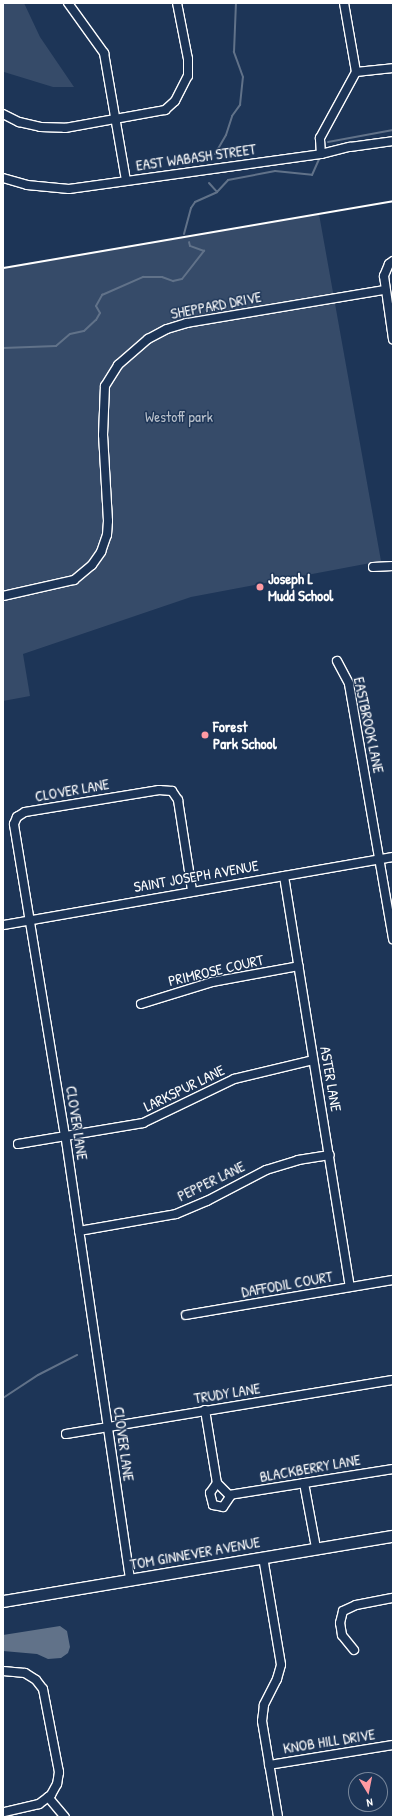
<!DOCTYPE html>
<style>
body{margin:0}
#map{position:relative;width:396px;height:1820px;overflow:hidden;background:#1d3557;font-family:"Patrick Hand",sans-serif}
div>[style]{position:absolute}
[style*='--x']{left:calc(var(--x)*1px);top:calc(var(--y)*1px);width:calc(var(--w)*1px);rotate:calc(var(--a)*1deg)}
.green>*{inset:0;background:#364b69}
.water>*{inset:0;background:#617289}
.stream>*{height:2px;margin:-1px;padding:0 1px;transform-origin:1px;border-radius:1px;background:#617289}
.roads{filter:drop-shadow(1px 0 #fff) drop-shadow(-1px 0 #fff) drop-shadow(0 1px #fff) drop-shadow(0 -1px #fff)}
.street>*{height:8px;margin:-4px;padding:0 4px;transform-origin:4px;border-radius:4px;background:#1d3557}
.secondary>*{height:11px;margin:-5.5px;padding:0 5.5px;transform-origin:5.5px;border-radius:5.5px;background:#1d3557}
.rail>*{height:2px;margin:-1px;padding:0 1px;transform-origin:1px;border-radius:1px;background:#fff}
.dots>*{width:11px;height:11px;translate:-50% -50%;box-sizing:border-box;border:2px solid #1d3557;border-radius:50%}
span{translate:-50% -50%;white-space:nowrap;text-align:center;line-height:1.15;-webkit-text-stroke:3px #1d3557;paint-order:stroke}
.street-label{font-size:15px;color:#fff}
.park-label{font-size:15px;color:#b9c0ca}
.poi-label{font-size:15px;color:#fff;font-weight:700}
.left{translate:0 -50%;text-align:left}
.frame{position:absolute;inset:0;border:4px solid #fff;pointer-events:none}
.north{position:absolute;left:348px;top:1772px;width:40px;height:40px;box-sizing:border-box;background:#1d3557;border:1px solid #77869a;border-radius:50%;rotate:170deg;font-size:11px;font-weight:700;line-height:16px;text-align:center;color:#fff}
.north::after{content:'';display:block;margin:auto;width:14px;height:18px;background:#ff9aa2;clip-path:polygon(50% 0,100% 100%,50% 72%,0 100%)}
</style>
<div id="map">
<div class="green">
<i style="clip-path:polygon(3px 3px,24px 3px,40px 37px,74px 87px,53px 87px,4px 72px)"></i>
<i style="clip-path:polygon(319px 214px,381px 561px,191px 597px,23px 654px,30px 696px,3px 701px,3px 267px)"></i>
</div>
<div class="water">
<i style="clip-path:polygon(60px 1626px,67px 1631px,70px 1647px,68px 1653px,61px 1658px,48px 1659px,37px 1654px,3px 1651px,3px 1635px)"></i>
</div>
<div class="stream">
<i style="--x:328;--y:142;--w:66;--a:-10.5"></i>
<i style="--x:215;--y:154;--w:22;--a:-60"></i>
<i style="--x:226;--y:135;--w:20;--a:-72"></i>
<i style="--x:232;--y:116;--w:14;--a:-54"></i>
<i style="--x:240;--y:105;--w:28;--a:-84"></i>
<i style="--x:243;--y:77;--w:27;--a:-110"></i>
<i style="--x:234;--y:52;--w:49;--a:-87.7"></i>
<i style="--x:209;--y:183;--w:12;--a:48"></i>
<i style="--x:184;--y:234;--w:27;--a:-75"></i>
<i style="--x:191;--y:208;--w:7;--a:-56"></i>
<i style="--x:195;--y:202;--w:24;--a:-24"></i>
<i style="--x:217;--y:192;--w:16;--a:-47"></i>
<i style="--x:228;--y:180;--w:48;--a:-10.8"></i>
<i style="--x:275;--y:171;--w:37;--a:6"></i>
<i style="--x:312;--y:175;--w:20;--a:-66"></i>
<i style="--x:3;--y:348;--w:53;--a:-2.2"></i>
<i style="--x:56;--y:346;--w:18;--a:-41"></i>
<i style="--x:70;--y:334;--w:14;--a:-12"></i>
<i style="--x:84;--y:331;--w:16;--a:-43"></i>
<i style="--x:96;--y:320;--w:8;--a:-60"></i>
<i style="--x:100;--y:313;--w:8;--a:-120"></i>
<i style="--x:96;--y:306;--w:13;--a:-61"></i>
<i style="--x:102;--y:295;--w:45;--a:-23.7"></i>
<i style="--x:143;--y:277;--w:19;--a:0"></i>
<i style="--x:162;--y:277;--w:12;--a:20"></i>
<i style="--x:173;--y:281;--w:9;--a:-13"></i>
<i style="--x:182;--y:279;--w:36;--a:-52"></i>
<i style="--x:204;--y:251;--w:15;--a:-160"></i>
<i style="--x:190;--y:246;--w:4;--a:-104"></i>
<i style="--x:3;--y:1398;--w:42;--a:-33.3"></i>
<i style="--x:38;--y:1375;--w:44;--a:-27.1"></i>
</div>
<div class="roads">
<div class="street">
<i style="--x:68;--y:3;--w:62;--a:54.2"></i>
<i style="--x:104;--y:53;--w:129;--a:80.2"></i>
<i style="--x:344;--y:3;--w:70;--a:80.1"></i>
<i style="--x:356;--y:72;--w:37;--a:-6"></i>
<i style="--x:3;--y:114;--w:18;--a:27"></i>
<i style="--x:19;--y:122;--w:22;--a:13"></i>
<i style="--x:40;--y:127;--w:25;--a:2"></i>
<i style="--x:65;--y:128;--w:102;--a:-10.2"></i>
<i style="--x:165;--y:110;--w:13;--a:-42"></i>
<i style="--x:175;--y:101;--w:28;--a:-63"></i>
<i style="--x:188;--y:76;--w:17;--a:-90"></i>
<i style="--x:188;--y:59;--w:57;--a:-101.1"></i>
<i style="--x:321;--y:154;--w:16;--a:-94"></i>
<i style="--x:320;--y:138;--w:75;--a:-61.4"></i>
<i style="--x:3;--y:178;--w:25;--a:16"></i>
<i style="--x:27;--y:185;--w:42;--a:5.4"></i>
<i style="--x:69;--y:189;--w:254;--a:-7.9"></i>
<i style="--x:321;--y:154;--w:30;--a:-14"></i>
<i style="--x:350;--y:147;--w:43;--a:-7.9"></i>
<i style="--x:393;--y:261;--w:5;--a:143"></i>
<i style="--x:389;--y:264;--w:13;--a:113"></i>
<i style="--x:384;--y:276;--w:64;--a:81.9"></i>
<i style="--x:373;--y:567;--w:20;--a:-3"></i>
<i style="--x:3;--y:596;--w:73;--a:-12.7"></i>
<i style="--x:74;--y:580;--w:23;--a:-40"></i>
<i style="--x:92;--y:565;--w:16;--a:-55"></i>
<i style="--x:101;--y:552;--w:18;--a:-71"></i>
<i style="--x:107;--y:535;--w:14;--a:-86"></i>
<i style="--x:108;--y:521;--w:86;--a:-93.3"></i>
<i style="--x:103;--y:435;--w:49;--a:-87.7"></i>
<i style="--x:105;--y:386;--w:25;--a:-58"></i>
<i style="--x:118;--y:365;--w:40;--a:-41"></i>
<i style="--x:148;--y:339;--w:21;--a:-28"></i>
<i style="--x:167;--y:329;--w:21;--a:-17"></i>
<i style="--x:187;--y:323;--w:201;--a:-9.5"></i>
<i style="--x:337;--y:661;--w:26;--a:62"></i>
<i style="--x:349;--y:684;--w:259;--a:80.2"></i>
<i style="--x:284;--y:876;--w:416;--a:80.9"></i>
<i style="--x:3;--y:925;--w:396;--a:-9.9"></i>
<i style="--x:141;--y:1004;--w:74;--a:-17.2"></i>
<i style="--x:212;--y:982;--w:88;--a:-10.4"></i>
<i style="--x:18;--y:1144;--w:127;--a:-9.5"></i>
<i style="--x:143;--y:1123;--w:101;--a:-25.8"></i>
<i style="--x:234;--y:1079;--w:81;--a:-13.5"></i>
<i style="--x:79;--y:1231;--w:98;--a:-9.9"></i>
<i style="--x:176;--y:1214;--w:34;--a:-23"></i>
<i style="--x:207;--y:1201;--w:67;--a:-27.7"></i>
<i style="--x:266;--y:1170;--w:34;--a:-17"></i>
<i style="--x:298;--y:1160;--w:32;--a:-9"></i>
<i style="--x:186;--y:1315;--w:210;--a:-9.6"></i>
<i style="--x:205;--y:1410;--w:74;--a:80.7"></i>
<i style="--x:217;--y:1483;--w:17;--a:45"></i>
<i style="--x:229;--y:1495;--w:166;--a:-9"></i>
<i style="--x:66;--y:1434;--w:331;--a:-9.4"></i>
<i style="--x:217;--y:1483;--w:12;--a:125"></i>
<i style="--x:210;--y:1493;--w:12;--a:76"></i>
<i style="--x:213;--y:1505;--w:10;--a:11"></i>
<i style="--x:223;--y:1507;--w:14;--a:-56"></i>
<i style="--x:304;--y:1483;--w:66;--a:79.5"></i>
<i style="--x:263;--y:1557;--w:109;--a:80.5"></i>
<i style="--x:281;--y:1665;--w:15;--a:106"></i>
<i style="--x:277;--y:1679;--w:29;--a:117"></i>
<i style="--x:264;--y:1705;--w:16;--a:97"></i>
<i style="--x:262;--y:1721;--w:97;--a:80.5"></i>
<i style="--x:130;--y:1579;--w:448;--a:-98.3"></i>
<i style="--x:65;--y:1136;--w:316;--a:-99.3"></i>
<i style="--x:14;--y:824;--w:8;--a:-67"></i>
<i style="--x:17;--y:817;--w:9;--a:-32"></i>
<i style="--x:25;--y:812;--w:136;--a:-9.3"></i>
<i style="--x:159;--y:790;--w:13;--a:4"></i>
<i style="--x:172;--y:791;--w:11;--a:56"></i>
<i style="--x:178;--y:800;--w:91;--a:81.2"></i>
<i style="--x:354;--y:1650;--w:19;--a:-129"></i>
<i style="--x:342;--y:1635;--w:12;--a:-99"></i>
<i style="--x:340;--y:1623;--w:12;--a:-76"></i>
<i style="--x:343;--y:1611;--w:14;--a:-25"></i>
<i style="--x:356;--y:1605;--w:38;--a:-11"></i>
<i style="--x:3;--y:1671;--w:22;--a:5"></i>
<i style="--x:25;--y:1673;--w:13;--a:32"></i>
<i style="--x:36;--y:1680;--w:11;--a:52"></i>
<i style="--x:43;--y:1689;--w:85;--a:79.1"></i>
<i style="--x:59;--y:1772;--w:12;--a:99"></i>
<i style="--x:57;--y:1784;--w:13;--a:119"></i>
<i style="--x:51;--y:1795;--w:15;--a:143"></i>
<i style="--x:39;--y:1804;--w:37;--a:167"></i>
<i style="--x:269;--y:1765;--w:126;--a:-9.2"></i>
<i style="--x:48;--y:1797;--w:26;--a:50"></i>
</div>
<div class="secondary">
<i style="--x:3;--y:1601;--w:395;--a:-9.5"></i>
</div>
</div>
<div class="rail">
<i style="--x:3;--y:268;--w:396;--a:-9.7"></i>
</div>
<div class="dots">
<i style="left:260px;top:587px;background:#ff9aa2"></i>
<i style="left:205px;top:735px;background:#ff9aa2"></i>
</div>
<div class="street-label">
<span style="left:196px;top:157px;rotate:-8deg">EAST WABASH STREET</span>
<span style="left:216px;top:305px;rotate:-11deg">SHEPPARD DRIVE</span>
<span style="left:369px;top:725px;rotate:78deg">EASTBROOK LANE</span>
<span style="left:72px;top:790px;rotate:-10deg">CLOVER LANE</span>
<span style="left:196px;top:876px;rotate:-10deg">SAINT JOSEPH AVENUE</span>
<span style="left:216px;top:970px;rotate:-13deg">PRIMROSE COURT</span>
<span style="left:331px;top:1079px;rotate:80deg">ASTER LANE</span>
<span style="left:184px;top:1088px;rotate:-26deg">LARKSPUR LANE</span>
<span style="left:77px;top:1123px;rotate:81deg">CLOVER LANE</span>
<span style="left:211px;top:1181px;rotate:-26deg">PEPPER LANE</span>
<span style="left:287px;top:1284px;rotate:-10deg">DAFFODIL COURT</span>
<span style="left:227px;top:1393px;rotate:-9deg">TRUDY LANE</span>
<span style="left:124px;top:1444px;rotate:82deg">CLOVER LANE</span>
<span style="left:310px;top:1468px;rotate:-10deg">BLACKBERRY LANE</span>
<span style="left:195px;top:1553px;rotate:-10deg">TOM GINNEVER AVENUE</span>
<span style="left:329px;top:1741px;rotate:-9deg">KNOB HILL DRIVE</span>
</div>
<div class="park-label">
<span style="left:179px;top:417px">Westoff park</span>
</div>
<div class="poi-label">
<span class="left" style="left:268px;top:587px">Joseph L<br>Mudd School</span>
<span class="left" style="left:213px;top:735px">Forest<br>Park School</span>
</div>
<div class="frame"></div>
<div class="north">N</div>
</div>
